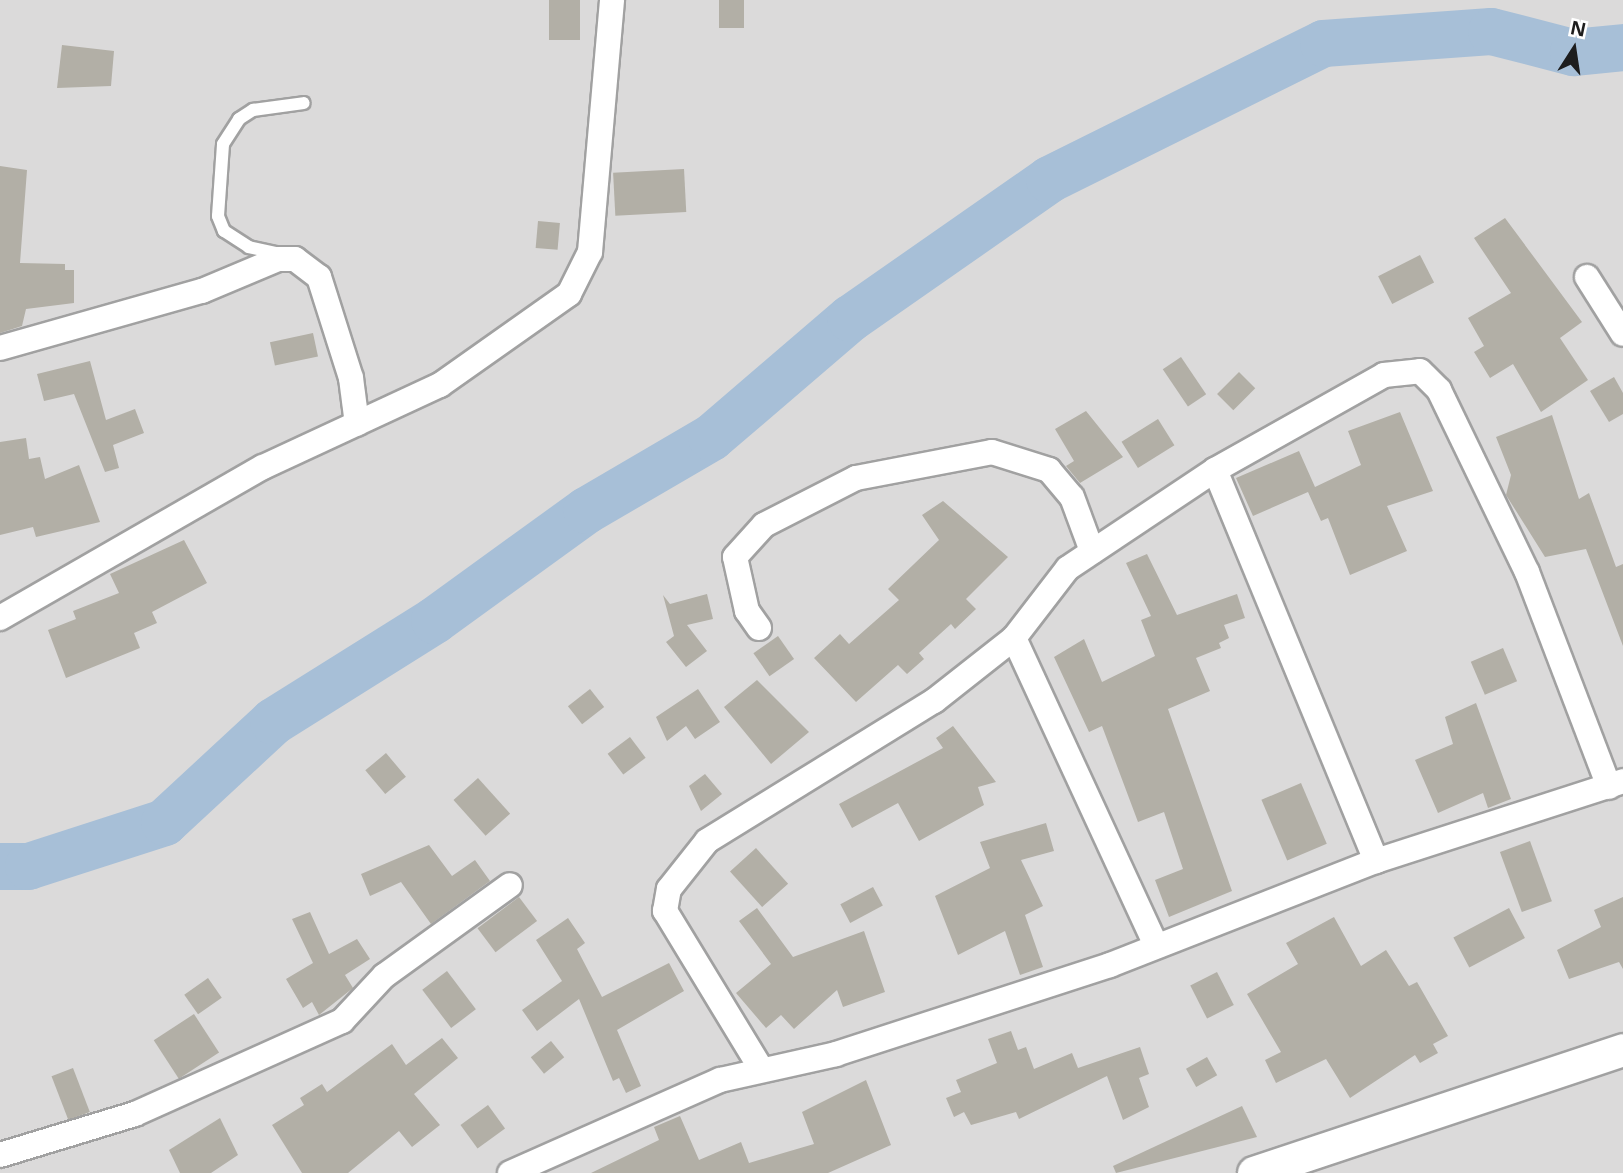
<!DOCTYPE html>
<style>
body{margin:0}
#map{position:relative;width:1623px;height:1173px;overflow:hidden;background:#edede3;font-family:"Open Sans",sans-serif}
div>[style]{position:absolute}
[style*='--x']{left:calc(var(--x)*1px);top:calc(var(--y)*1px);width:calc(var(--w)*1px);rotate:calc(var(--a)*1deg)}
.residential>*{inset:0;background:#dbdada;transform-origin:0 0}
.river>*{height:47px;margin:-23.5px;padding:0 23.5px;transform-origin:23.5px;border-radius:23.5px;background:#a7bfd7}
.building>*{inset:0;background:#b2afa6;transform-origin:0 0}
.roads{filter:drop-shadow(2px 0 #a1a1a1) drop-shadow(-2px 0 #a1a1a1) drop-shadow(0 2px #a1a1a1) drop-shadow(0 -2px #a1a1a1)}
.service>*{height:12px;margin:-6px;padding:0 6px;transform-origin:6px;border-radius:6px;background:#fff}
.minor>*{height:24px;margin:-12px;padding:0 12px;transform-origin:12px;border-radius:12px;background:#fff}
.tertiary>*{height:32px;margin:-16px;padding:0 16px;transform-origin:16px;border-radius:16px;background:#fff}
span{translate:-50% -50%;white-space:nowrap;text-align:center;line-height:1.15;-webkit-text-stroke:5px #fff;paint-order:stroke}
.north{position:absolute;left:1539px;top:14px;width:70px;height:70px;-webkit-text-stroke:5px #fff;paint-order:stroke;rotate:12deg;font-size:19px;font-weight:700;line-height:28px;text-align:center;color:#1d1d1d}
.north::after{content:'';display:block;margin:auto;width:24px;height:32px;background:#1d1d1d;clip-path:polygon(50% 0,100% 100%,50% 72%,0 100%)}
</style>
<div id="map">
<div class="residential">
<i style="left:0;top:0;width:1623px;height:1173px"></i>
</div>
<div class="river">
<i style="--x:0;--y:866;--w:28;--a:0"></i>
<i style="--x:28;--y:866;--w:143;--a:-17.9"></i>
<i style="--x:164;--y:822;--w:149;--a:-42.8"></i>
<i style="--x:273;--y:721;--w:190;--a:-32.1"></i>
<i style="--x:434;--y:620;--w:188;--a:-35.9"></i>
<i style="--x:586;--y:510;--w:145;--a:-30.3"></i>
<i style="--x:711;--y:437;--w:183;--a:-40.6"></i>
<i style="--x:850;--y:318;--w:243;--a:-34.9"></i>
<i style="--x:1049;--y:179;--w:306;--a:-26.4"></i>
<i style="--x:1323;--y:43;--w:168;--a:-4.1"></i>
<i style="--x:1491;--y:31;--w:85;--a:14.4"></i>
<i style="--x:1573;--y:52;--w:50;--a:-5.7"></i>
</div>
<div class="building">
<i style="left:549px;top:0;width:31px;height:40px"></i>
<i style="left:719px;top:0;width:25px;height:28px"></i>
<i style="clip-path:polygon(62px 45px,114px 51px,111px 86px,57px 88px)"></i>
<i style="clip-path:polygon(0 166px,27px 170px,20px 263px,65px 264px,65px 270px,74px 270px,74px 303px,26px 309px,22px 326px,0 333px)"></i>
<i style="left:684px;top:169px;width:43px;height:71px;rotate:87deg"></i>
<i style="clip-path:polygon(1505px 218px,1582px 322px,1560px 338px,1588px 380px,1541px 412px,1513px 364px,1490px 378px,1474px 352px,1484px 346px,1468px 318px,1511px 293px,1474px 238px)"></i>
<i style="left:538px;top:221px;width:22px;height:27px;rotate:5deg"></i>
<i style="left:1420px;top:255px;width:31px;height:47px;rotate:63deg"></i>
<i style="left:313px;top:333px;width:24px;height:44px;rotate:78deg"></i>
<i style="left:1181px;top:357px;width:45px;height:22px;rotate:56deg"></i>
<i style="clip-path:polygon(90px 361px,106px 420px,135px 409px,144px 433px,113px 445px,119px 468px,105px 472px,74px 394px,44px 401px,37px 374px)"></i>
<i style="left:1239px;top:372px;width:23px;height:31px;rotate:45deg"></i>
<i style="clip-path:polygon(1614px 377px,1623px 393px,1623px 414px,1609px 422px,1590px 391px)"></i>
<i style="clip-path:polygon(1086px 411px,1123px 457px,1080px 483px,1066px 466px,1074px 461px,1055px 429px)"></i>
<i style="clip-path:polygon(1400px 412px,1433px 491px,1387px 506px,1407px 551px,1350px 575px,1328px 518px,1321px 521px,1308px 492px,1253px 516px,1236px 478px,1299px 451px,1315px 487px,1361px 465px,1348px 431px)"></i>
<i style="clip-path:polygon(1552px 415px,1579px 499px,1589px 493px,1616px 567px,1623px 564px,1623px 646px,1586px 549px,1545px 557px,1506px 495px,1511px 475px,1496px 437px)"></i>
<i style="left:1158px;top:419px;width:31px;height:43px;rotate:58deg"></i>
<i style="clip-path:polygon(26px 438px,29px 459px,40px 457px,45px 479px,79px 465px,100px 522px,36px 537px,33px 527px,0 535px,0 442px)"></i>
<i style="clip-path:polygon(943px 501px,1008px 557px,966px 599px,976px 609px,955px 629px,951px 624px,919px 653px,924px 659px,907px 674px,898px 665px,856px 702px,814px 658px,840px 634px,849px 644px,899px 600px,888px 589px,939px 540px,922px 515px)"></i>
<i style="clip-path:polygon(184px 540px,207px 583px,152px 612px,157px 623px,134px 633px,140px 648px,66px 678px,48px 630px,76px 619px,73px 611px,119px 593px,110px 574px)"></i>
<i style="clip-path:polygon(1147px 554px,1177px 615px,1237px 594px,1245px 618px,1224px 625px,1229px 638px,1219px 643px,1221px 648px,1196px 658px,1210px 691px,1168px 709px,1232px 891px,1169px 917px,1155px 880px,1183px 869px,1164px 812px,1138px 822px,1102px 726px,1089px 732px,1054px 657px,1084px 639px,1102px 682px,1155px 656px,1141px 620px,1151px 616px,1126px 563px)"></i>
<i style="clip-path:polygon(707px 594px,713px 619px,687px 625px,707px 651px,686px 667px,666px 642px,674px 636px,663px 595px,670px 604px)"></i>
<i style="left:778px;top:636px;width:28px;height:30px;rotate:55deg"></i>
<i style="left:1503px;top:648px;width:36px;height:35px;rotate:67deg"></i>
<i style="clip-path:polygon(757px 680px,809px 732px,771px 764px,724px 707px)"></i>
<i style="left:590px;top:689px;width:23px;height:28px;rotate:52deg"></i>
<i style="clip-path:polygon(698px 689px,720px 722px,695px 739px,686px 726px,667px 741px,656px 717px)"></i>
<i style="clip-path:polygon(1476px 703px,1511px 799px,1488px 808px,1483px 793px,1438px 813px,1415px 760px,1453px 744px,1445px 717px)"></i>
<i style="clip-path:polygon(953px 726px,996px 782px,978px 787px,984px 805px,919px 841px,898px 803px,852px 828px,839px 804px,943px 748px,936px 738px)"></i>
<i style="left:630px;top:737px;width:26px;height:28px;rotate:53deg"></i>
<i style="left:386px;top:753px;width:31px;height:27px;rotate:50deg"></i>
<i style="clip-path:polygon(705px 774px,722px 794px,701px 811px,689px 786px)"></i>
<i style="left:478px;top:778px;width:48px;height:33px;rotate:48deg"></i>
<i style="left:1301px;top:783px;width:66px;height:43px;rotate:67deg"></i>
<i style="clip-path:polygon(1046px 823px,1054px 851px,1021px 860px,1043px 906px,1025px 915px,1043px 967px,1020px 975px,1005px 931px,958px 955px,935px 896px,990px 868px,980px 842px)"></i>
<i style="left:1530px;top:841px;width:64px;height:32px;rotate:70deg"></i>
<i style="clip-path:polygon(429px 845px,452px 876px,475px 860px,490px 881px,431px 924px,401px 882px,370px 896px,361px 874px)"></i>
<i style="left:756px;top:848px;width:48px;height:35px;rotate:48deg"></i>
<i style="left:873px;top:887px;width:21px;height:37px;rotate:62deg"></i>
<i style="left:519px;top:897px;width:30px;height:52px;rotate:53deg"></i>
<i style="clip-path:polygon(1623px 897px,1623px 969px,1619px 962px,1569px 979px,1557px 950px,1601px 927px,1594px 910px)"></i>
<i style="clip-path:polygon(757px 908px,793px 957px,864px 931px,885px 992px,843px 1007px,837px 990px,794px 1029px,781px 1015px,766px 1028px,736px 993px,771px 964px,739px 921px)"></i>
<i style="left:1509px;top:908px;width:34px;height:63px;rotate:62deg"></i>
<i style="clip-path:polygon(310px 912px,329px 954px,357px 939px,370px 959px,345px 975px,353px 988px,319px 1015px,312px 1002px,303px 1008px,286px 979px,313px 963px,292px 919px)"></i>
<i style="clip-path:polygon(1334px 917px,1361px 966px,1386px 950px,1409px 986px,1417px 982px,1448px 1036px,1433px 1044px,1438px 1053px,1420px 1063px,1415px 1055px,1350px 1098px,1326px 1059px,1276px 1083px,1265px 1060px,1281px 1052px,1247px 994px,1298px 964px,1286px 943px)"></i>
<i style="clip-path:polygon(568px 918px,585px 943px,577px 949px,602px 997px,669px 963px,684px 991px,617px 1030px,641px 1086px,626px 1093px,619px 1078px,613px 1081px,579px 999px,537px 1031px,522px 1010px,562px 981px,536px 940px)"></i>
<i style="left:447px;top:971px;width:48px;height:31px;rotate:53deg"></i>
<i style="left:1217px;top:972px;width:37px;height:30px;rotate:63deg"></i>
<i style="left:208px;top:978px;width:24px;height:29px;rotate:55deg"></i>
<i style="left:194px;top:1014px;width:46px;height:48px;rotate:57deg"></i>
<i style="clip-path:polygon(1011px 1031px,1018px 1050px,1026px 1047px,1034px 1069px,1072px 1053px,1078px 1068px,1140px 1047px,1149px 1074px,1139px 1078px,1149px 1107px,1123px 1120px,1107px 1076px,1019px 1119px,1016px 1112px,971px 1125px,964px 1112px,954px 1117px,946px 1098px,961px 1092px,956px 1080px,997px 1063px,988px 1039px)"></i>
<i style="clip-path:polygon(442px 1038px,458px 1058px,414px 1094px,440px 1125px,412px 1147px,399px 1131px,348px 1173px,302px 1173px,272px 1125px,304px 1105px,300px 1098px,322px 1084px,327px 1092px,392px 1044px,406px 1065px)"></i>
<i style="left:551px;top:1041px;width:21px;height:26px;rotate:51deg"></i>
<i style="left:1207px;top:1057px;width:21px;height:24px;rotate:61deg"></i>
<i style="left:73px;top:1068px;width:47px;height:23px;rotate:69deg"></i>
<i style="clip-path:polygon(866px 1080px,891px 1145px,828px 1173px,591px 1173px,659px 1140px,654px 1127px,680px 1116px,699px 1160px,741px 1142px,749px 1163px,814px 1144px,802px 1112px)"></i>
<i style="left:488px;top:1105px;width:29px;height:34px;rotate:54deg"></i>
<i style="clip-path:polygon(1242px 1106px,1257px 1137px,1116px 1173px,1113px 1166px)"></i>
<i style="clip-path:polygon(220px 1118px,238px 1155px,211px 1173px,180px 1173px,169px 1150px)"></i>
</div>
<div class="roads">
<div class="service">
<i style="--x:281;--y:254;--w:33;--a:-168"></i>
<i style="--x:249;--y:247;--w:30;--a:-147"></i>
<i style="--x:224;--y:231;--w:16;--a:-112"></i>
<i style="--x:218;--y:216;--w:72;--a:-86"></i>
<i style="--x:223;--y:144;--w:30;--a:-57"></i>
<i style="--x:239;--y:119;--w:17;--a:-33"></i>
<i style="--x:253;--y:110;--w:51;--a:-7.8"></i>
</div>
<div class="minor">
<i style="--x:1587;--y:277;--w:67;--a:57.7"></i>
<i style="--x:0;--y:348;--w:210;--a:-15.8"></i>
<i style="--x:202;--y:291;--w:82;--a:-22.8"></i>
<i style="--x:278;--y:259;--w:17;--a:0"></i>
<i style="--x:295;--y:259;--w:30;--a:37"></i>
<i style="--x:319;--y:277;--w:106;--a:72.4"></i>
<i style="--x:351;--y:378;--w:46;--a:82.6"></i>
<i style="--x:1215;--y:470;--w:423;--a:67.6"></i>
<i style="--x:0;--y:618;--w:303;--a:-29.9"></i>
<i style="--x:263;--y:467;--w:195;--a:-24.9"></i>
<i style="--x:440;--y:385;--w:158;--a:-35.2"></i>
<i style="--x:569;--y:294;--w:47;--a:-63.4"></i>
<i style="--x:590;--y:252;--w:253;--a:-85"></i>
<i style="--x:759;--y:628;--w:21;--a:-125"></i>
<i style="--x:747;--y:611;--w:55;--a:-102.5"></i>
<i style="--x:735;--y:557;--w:43;--a:-47.8"></i>
<i style="--x:764;--y:525;--w:103;--a:-27.1"></i>
<i style="--x:856;--y:478;--w:138;--a:-10.8"></i>
<i style="--x:992;--y:452;--w:60;--a:17.5"></i>
<i style="--x:1049;--y:470;--w:35;--a:50"></i>
<i style="--x:1072;--y:497;--w:58;--a:69.7"></i>
<i style="--x:1014;--y:638;--w:338;--a:65.2"></i>
<i style="--x:760;--y:1067;--w:183;--a:-121.3"></i>
<i style="--x:665;--y:911;--w:22;--a:-80"></i>
<i style="--x:669;--y:889;--w:61;--a:-51.6"></i>
<i style="--x:707;--y:841;--w:267;--a:-31.7"></i>
<i style="--x:934;--y:701;--w:102;--a:-38.2"></i>
<i style="--x:1014;--y:638;--w:88;--a:-52.4"></i>
<i style="--x:1068;--y:568;--w:177;--a:-33.7"></i>
<i style="--x:1215;--y:470;--w:194;--a:-29.3"></i>
<i style="--x:1384;--y:375;--w:36;--a:-6"></i>
<i style="--x:1420;--y:371;--w:27;--a:45"></i>
<i style="--x:1439;--y:390;--w:202;--a:64.2"></i>
<i style="--x:1527;--y:572;--w:230;--a:69.1"></i>
<i style="--x:0;--y:1155;--w:141;--a:-16.9"></i>
<i style="--x:135;--y:1114;--w:227;--a:-24.2"></i>
<i style="--x:342;--y:1021;--w:62;--a:-47"></i>
<i style="--x:384;--y:976;--w:155;--a:-35.8"></i>
<i style="--x:510;--y:1173;--w:230;--a:-23.9"></i>
<i style="--x:720;--y:1080;--w:119;--a:-12.6"></i>
<i style="--x:836;--y:1054;--w:288;--a:-18"></i>
<i style="--x:1110;--y:965;--w:286;--a:-21.4"></i>
<i style="--x:1376;--y:861;--w:260;--a:-17.9"></i>
</div>
<div class="tertiary">
<i style="--x:1254;--y:1173;--w:389;--a:-18.4"></i>
</div>
</div>
<div class="north">N</div>
</div>
